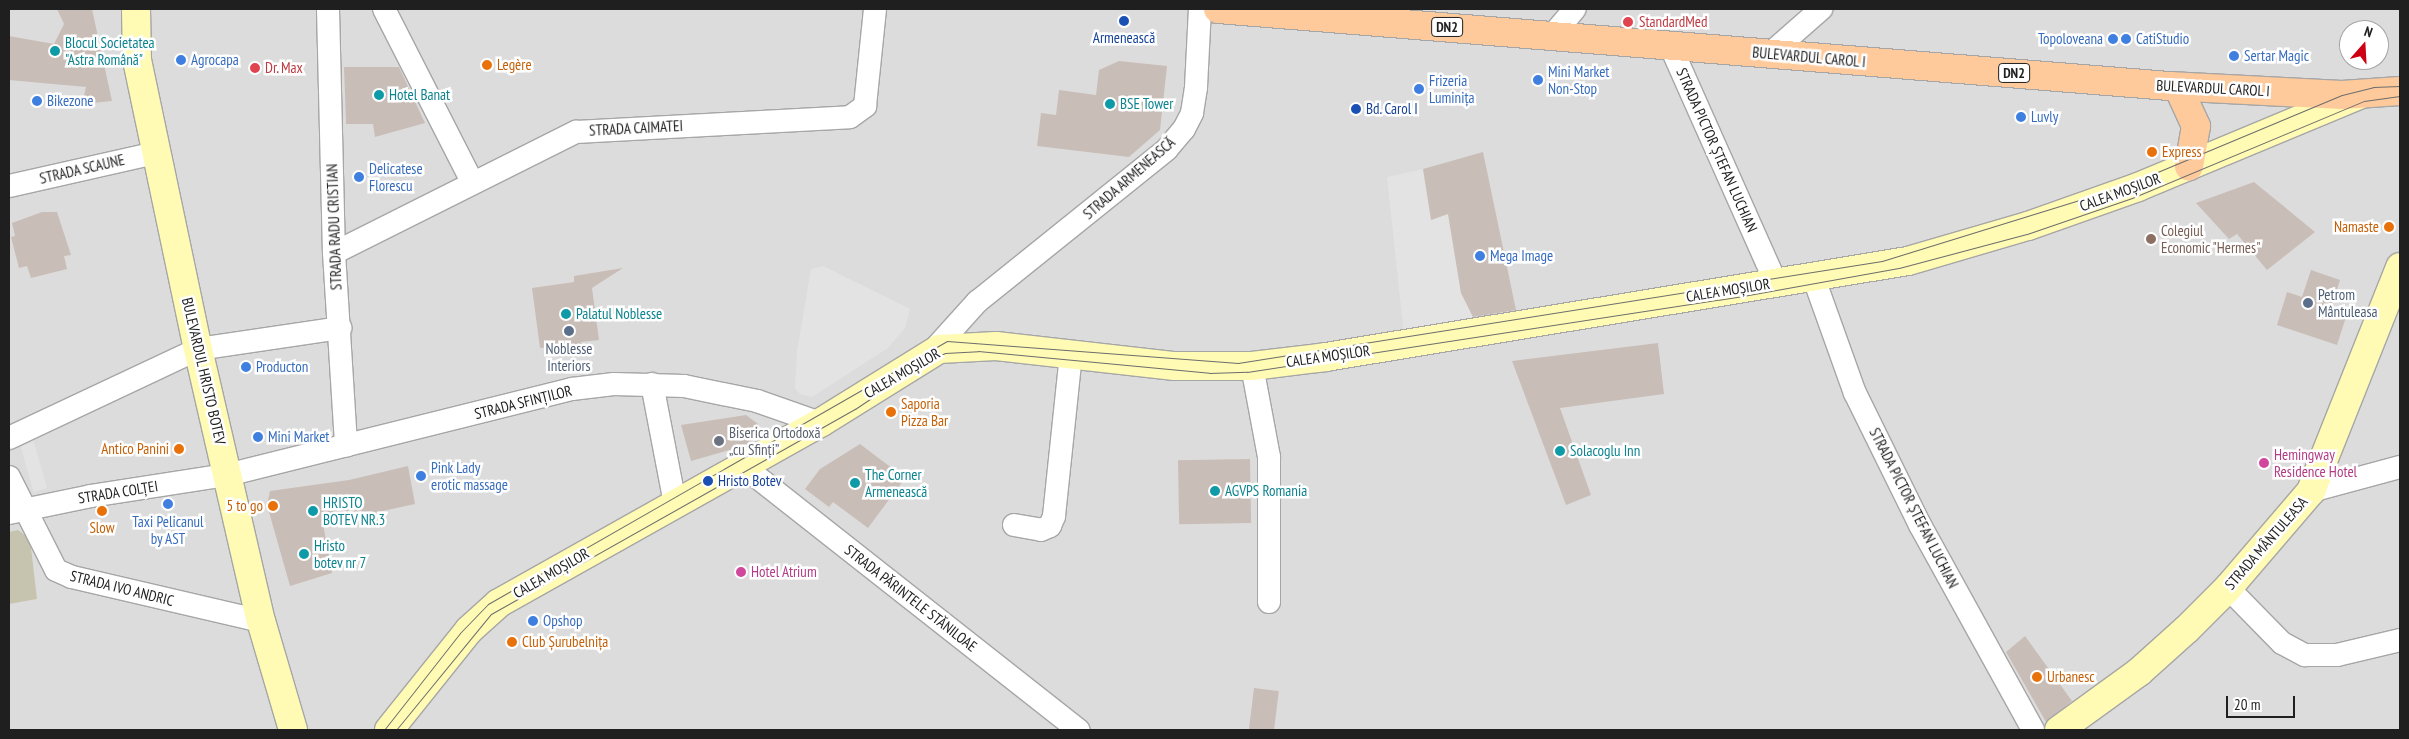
<!DOCTYPE html>
<meta charset="utf-8">
<style>
body{margin:0}
#map{position:relative;width:2409px;height:739px;overflow:hidden;background:#f1ebe4;font-family:"PT Sans Narrow",sans-serif}
div>[style]{position:absolute}
[style*='--x']{left:calc(var(--x)*1px);top:calc(var(--y)*1px);width:calc(var(--w)*1px);rotate:calc(var(--a)*1deg)}
.residential>*{inset:0;background:#dddcdc}
.construction>*{inset:0;background:#c6c4af}
.parking>*{inset:0;background:#e3e3e3;transform-origin:0 0}
.building>*{inset:0;background:#c9bdb7;transform-origin:0 0}
.roads{filter:drop-shadow(1px 0 #a6a6a6) drop-shadow(-1px 0 #a6a6a6) drop-shadow(0 1px #a6a6a6) drop-shadow(0 -1px #a6a6a6)}
.street>*{height:22px;margin:-11px;padding:0 11px;transform-origin:11px;border-radius:11px;background:#fff}
.secondary>*{height:28px;margin:-14px;padding:0 14px;transform-origin:14px;border-radius:14px;background:#fffbb4}
.primary>*{height:28px;margin:-14px;padding:0 14px;transform-origin:14px;border-radius:14px;background:#ffca9b}
.tram>*{height:1px;margin:-0.5px;padding:0 0.5px;transform-origin:0.5px;border-radius:0.5px;background:#6d6d6d}
.dots>*{width:14px;height:14px;translate:-50% -50%;box-sizing:border-box;border:2px solid #fff;border-radius:50%}
span{translate:-50% -50%;white-space:nowrap;text-align:center;line-height:1.15;-webkit-text-stroke:5px #fff;paint-order:stroke}
.shield-label span{padding:1px 4px;background:#fff;border:1px solid;border-radius:4px;-webkit-text-stroke-width:0}
.shield-label{font-size:14px;color:#1f1f1f;font-weight:700}
.health-label{font-size:15px;color:#be3a42}
.left{translate:0 -50%;text-align:left}
.transit-label{font-size:15px;color:#164399}
.shop-label{font-size:15px;color:#366cbe}
.right{translate:-100% -50%;text-align:right}
.culture-label{font-size:15px;color:#0d838f}
.street-label{font-size:15px;color:#1f1f1f}
.food-label{font-size:15px;color:#c56008}
.education-label{font-size:15px;color:#785e54}
.service-label{font-size:15px;color:#4e5e75}
.worship-label{font-size:15px;color:#5b616d}
.hotel-label{font-size:15px;color:#b23c85}
.frame{position:absolute;inset:0;border:10px solid #1f1f1f;pointer-events:none}
.north{position:absolute;left:2339px;top:20px;width:50px;height:50px;box-sizing:border-box;background:#fff;border:1px solid #a5a5a5;border-radius:50%;rotate:19deg;font-size:14px;font-weight:700;line-height:20px;text-align:center;color:#1f1f1f}
.north::after{content:'';display:block;margin:auto;width:18px;height:22px;background:#ce0014;clip-path:polygon(50% 0,100% 100%,50% 72%,0 100%)}
.scale{position:absolute;left:2226px;top:696px;width:69px;height:22px;box-sizing:border-box;border:2px solid #1f1f1f;border-top:0;padding-left:6px;font-size:15px;line-height:18px;white-space:nowrap;color:#1f1f1f;-webkit-text-stroke:4px #fff;paint-order:stroke}
</style>
<div id="map">
<div class="residential">
<i style="clip-path:polygon(evenodd,9px 9px,2400px 9px,2400px 730px,9px 730px,9px 9px,2349px 30px,2379px 30px,2379px 60px,2349px 60px,2349px 30px)"></i>
</div>
<div class="construction">
<i style="clip-path:polygon(18px 530px,30px 539px,37px 599px,9px 604px,9px 532px)"></i>
</div>
<div class="parking">
<i style="clip-path:polygon(1423px 169px,1432px 220px,1448px 214px,1461px 293px,1475px 321px,1404px 335px,1387px 177px)"></i>
<i style="clip-path:polygon(823px 266px,910px 309px,905px 328px,888px 348px,812px 397px,800px 394px,795px 388px,797px 351px,811px 269px)"></i>
<i style="left:33px;top:439px;width:51px;height:14px;rotate:74deg"></i>
</div>
<div class="building">
<i style="clip-path:polygon(57px 9px,92px 9px,112px 101px,82px 104px,86px 87px,9px 80px,9px 36px,54px 44px,64px 24px)"></i>
<i style="clip-path:polygon(1119px 61px,1167px 66px,1160px 130px,1129px 157px,1037px 146px,1041px 113px,1056px 115px,1059px 90px,1096px 95px,1099px 70px)"></i>
<i style="clip-path:polygon(344px 67px,399px 67px,425px 123px,375px 137px,373px 124px,346px 124px)"></i>
<i style="clip-path:polygon(1483px 152px,1516px 310px,1473px 317px,1461px 293px,1448px 214px,1431px 220px,1423px 169px)"></i>
<i style="clip-path:polygon(2254px 182px,2315px 232px,2267px 270px,2237px 234px,2229px 239px,2196px 203px)"></i>
<i style="clip-path:polygon(42px 212px,57px 212px,71px 255px,64px 256px,67px 269px,31px 278px,27px 266px,19px 268px,11px 237px,15px 236px,12px 223px)"></i>
<i style="clip-path:polygon(623px 268px,592px 288px,599px 340px,581px 342px,583px 351px,562px 353px,561px 346px,540px 348px,532px 288px,574px 282px,574px 276px)"></i>
<i style="clip-path:polygon(2311px 270px,2340px 280px,2331px 309px,2347px 314px,2337px 345px,2277px 325px,2287px 292px,2302px 297px)"></i>
<i style="clip-path:polygon(1658px 343px,1664px 394px,1560px 408px,1591px 495px,1566px 505px,1512px 361px)"></i>
<i style="clip-path:polygon(746px 415px,758px 424px,758px 437px,747px 445px,691px 461px,681px 425px)"></i>
<i style="clip-path:polygon(860px 444px,905px 478px,868px 528px,833px 502px,829px 507px,805px 489px,820px 469px)"></i>
<i style="left:1250px;top:459px;width:64px;height:72px;rotate:89deg"></i>
<i style="clip-path:polygon(408px 466px,415px 504px,323px 524px,332px 573px,290px 586px,267px 505px,270px 491px,349px 480px)"></i>
<i style="clip-path:polygon(2025px 636px,2072px 701px,2046px 722px,2006px 652px)"></i>
<i style="left:1254px;top:688px;width:25px;height:42px;rotate:7deg"></i>
</div>
<div class="roads">
<div class="street">
<i style="--x:328;--y:9;--w:244;--a:88.6"></i>
<i style="--x:334;--y:253;--w:193;--a:86.4"></i>
<i style="--x:384;--y:9;--w:194;--a:63"></i>
<i style="--x:1552;--y:36;--w:35;--a:-50"></i>
<i style="--x:1670;--y:45;--w:261;--a:66"></i>
<i style="--x:1771;--y:53;--w:67;--a:-41.3"></i>
<i style="--x:9;--y:186;--w:151;--a:-12.7"></i>
<i style="--x:334;--y:253;--w:271;--a:-26.6"></i>
<i style="--x:576;--y:132;--w:274;--a:-3.1"></i>
<i style="--x:850;--y:117;--w:19;--a:-36"></i>
<i style="--x:865;--y:106;--w:98;--a:-84.1"></i>
<i style="--x:1813;--y:276;--w:124;--a:70.3"></i>
<i style="--x:1855;--y:393;--w:147;--a:63.8"></i>
<i style="--x:1920;--y:525;--w:234;--a:61.1"></i>
<i style="--x:931;--y:353;--w:69;--a:-48"></i>
<i style="--x:977;--y:302;--w:244;--a:-38.8"></i>
<i style="--x:1167;--y:149;--w:26;--a:-50"></i>
<i style="--x:1184;--y:129;--w:18;--a:-63"></i>
<i style="--x:1192;--y:113;--w:26;--a:-81"></i>
<i style="--x:1196;--y:87;--w:78;--a:-87.1"></i>
<i style="--x:1252;--y:366;--w:93;--a:79.4"></i>
<i style="--x:1269;--y:457;--w:145;--a:90"></i>
<i style="--x:652;--y:384;--w:122;--a:79.1"></i>
<i style="--x:9;--y:438;--w:209;--a:-25.2"></i>
<i style="--x:198;--y:349;--w:144;--a:-8.4"></i>
<i style="--x:743;--y:466;--w:427;--a:38.2"></i>
<i style="--x:9;--y:477;--w:104;--a:63.2"></i>
<i style="--x:56;--y:570;--w:17;--a:24"></i>
<i style="--x:72;--y:577;--w:194;--a:13.1"></i>
<i style="--x:2311;--y:491;--w:92;--a:-15.1"></i>
<i style="--x:9;--y:513;--w:84;--a:-11.7"></i>
<i style="--x:91;--y:496;--w:138;--a:-8.8"></i>
<i style="--x:227;--y:475;--w:356;--a:-14"></i>
<i style="--x:572;--y:389;--w:42;--a:-6.8"></i>
<i style="--x:614;--y:384;--w:70;--a:1.6"></i>
<i style="--x:684;--y:386;--w:75;--a:11.6"></i>
<i style="--x:757;--y:401;--w:67;--a:19.2"></i>
<i style="--x:1014;--y:525;--w:27;--a:10"></i>
<i style="--x:1041;--y:530;--w:10;--a:-24"></i>
<i style="--x:1050;--y:526;--w:11;--a:-68"></i>
<i style="--x:1054;--y:516;--w:163;--a:-84"></i>
<i style="--x:2228;--y:588;--w:77;--a:45.5"></i>
<i style="--x:2282;--y:643;--w:26;--a:28"></i>
<i style="--x:2305;--y:655;--w:32;--a:0"></i>
<i style="--x:2337;--y:655;--w:65;--a:-13.4"></i>
</div>
<div class="secondary">
<i style="--x:136;--y:9;--w:51;--a:88.9"></i>
<i style="--x:137;--y:60;--w:295;--a:78.1"></i>
<i style="--x:198;--y:349;--w:279;--a:77"></i>
<i style="--x:261;--y:621;--w:114;--a:73.6"></i>
<i style="--x:389;--y:730;--w:128;--a:-51.3"></i>
<i style="--x:469;--y:630;--w:40;--a:-42"></i>
<i style="--x:499;--y:603;--w:368;--a:-29.3"></i>
<i style="--x:820;--y:423;--w:140;--a:-31.9"></i>
<i style="--x:939;--y:349;--w:57;--a:-3"></i>
<i style="--x:996;--y:346;--w:180;--a:6.4"></i>
<i style="--x:1175;--y:366;--w:77;--a:0"></i>
<i style="--x:1252;--y:366;--w:75;--a:-6.9"></i>
<i style="--x:1326;--y:357;--w:590;--a:-9.37"></i>
<i style="--x:1908;--y:261;--w:125;--a:-16.3"></i>
<i style="--x:2028;--y:226;--w:117;--a:-19.5"></i>
<i style="--x:2138;--y:187;--w:239;--a:-22.6"></i>
<i style="--x:2059;--y:730;--w:99;--a:-35.9"></i>
<i style="--x:2139;--y:672;--w:64;--a:-41.9"></i>
<i style="--x:2187;--y:629;--w:58;--a:-45"></i>
<i style="--x:2228;--y:588;--w:128;--a:-49.4"></i>
<i style="--x:2311;--y:491;--w:241;--a:-68.3"></i>
</div>
<div class="primary">
<i style="--x:1218;--y:9;--w:954;--a:4.63"></i>
<i style="--x:2169;--y:86;--w:173;--a:3"></i>
<i style="--x:2342;--y:95;--w:58;--a:-3.9"></i>
<i style="--x:2178;--y:87;--w:43;--a:65.2"></i>
<i style="--x:2196;--y:126;--w:41;--a:99.9"></i>
</div>
</div>
<div class="tram">
<i style="--x:384;--y:730;--w:123;--a:-51.9"></i>
<i style="--x:460;--y:633;--w:40;--a:-46"></i>
<i style="--x:488;--y:604;--w:529;--a:-29.81"></i>
<i style="--x:947;--y:341;--w:292;--a:4.3"></i>
<i style="--x:1238;--y:363;--w:652;--a:-9"></i>
<i style="--x:1882;--y:261;--w:253;--a:-17.2"></i>
<i style="--x:2124;--y:186;--w:236;--a:-22.7"></i>
<i style="--x:2342;--y:95;--w:32;--a:-14"></i>
<i style="--x:2373;--y:87;--w:27;--a:-2"></i>
<i style="--x:396;--y:730;--w:150;--a:-50.7"></i>
<i style="--x:491;--y:614;--w:418;--a:-29.4"></i>
<i style="--x:855;--y:409;--w:84;--a:-33.9"></i>
<i style="--x:925;--y:362;--w:22;--a:-24"></i>
<i style="--x:945;--y:353;--w:33;--a:-3"></i>
<i style="--x:978;--y:351;--w:232;--a:5.4"></i>
<i style="--x:1209;--y:373;--w:38;--a:-2"></i>
<i style="--x:1247;--y:372;--w:502;--a:-8.71"></i>
<i style="--x:1743;--y:296;--w:158;--a:-10.2"></i>
<i style="--x:1899;--y:268;--w:132;--a:-14.9"></i>
<i style="--x:2027;--y:234;--w:111;--a:-18.9"></i>
<i style="--x:2132;--y:198;--w:251;--a:-22.7"></i>
<i style="--x:2364;--y:101;--w:36;--a:-8"></i>
</div>
<div class="dots">
<i style="left:1124px;top:21px;background:#1a4fb4"></i>
<i style="left:1628px;top:22px;background:#e0444e"></i>
<i style="left:2113px;top:39px;background:#3f7fe0"></i>
<i style="left:2126px;top:39px;background:#3f7fe0"></i>
<i style="left:55px;top:51px;background:#0f9aa8"></i>
<i style="left:2234px;top:56px;background:#3f7fe0"></i>
<i style="left:181px;top:60px;background:#3f7fe0"></i>
<i style="left:487px;top:65px;background:#e8710a"></i>
<i style="left:255px;top:68px;background:#e0444e"></i>
<i style="left:1538px;top:80px;background:#3f7fe0"></i>
<i style="left:1419px;top:89px;background:#3f7fe0"></i>
<i style="left:379px;top:95px;background:#0f9aa8"></i>
<i style="left:37px;top:101px;background:#3f7fe0"></i>
<i style="left:1110px;top:104px;background:#0f9aa8"></i>
<i style="left:1356px;top:109px;background:#1a4fb4"></i>
<i style="left:2021px;top:117px;background:#3f7fe0"></i>
<i style="left:2152px;top:152px;background:#e8710a"></i>
<i style="left:359px;top:177px;background:#3f7fe0"></i>
<i style="left:2389px;top:227px;background:#e8710a"></i>
<i style="left:2151px;top:239px;background:#8d6e63"></i>
<i style="left:1480px;top:256px;background:#3f7fe0"></i>
<i style="left:2308px;top:303px;background:#5c6f8a"></i>
<i style="left:566px;top:314px;background:#0f9aa8"></i>
<i style="left:569px;top:331px;background:#5c6f8a"></i>
<i style="left:246px;top:367px;background:#3f7fe0"></i>
<i style="left:891px;top:412px;background:#e8710a"></i>
<i style="left:258px;top:437px;background:#3f7fe0"></i>
<i style="left:719px;top:441px;background:#6b7280"></i>
<i style="left:179px;top:449px;background:#e8710a"></i>
<i style="left:1560px;top:451px;background:#0f9aa8"></i>
<i style="left:2264px;top:463px;background:#d1479c"></i>
<i style="left:421px;top:476px;background:#3f7fe0"></i>
<i style="left:708px;top:481px;background:#1a4fb4"></i>
<i style="left:855px;top:483px;background:#0f9aa8"></i>
<i style="left:1215px;top:491px;background:#0f9aa8"></i>
<i style="left:168px;top:504px;background:#3f7fe0"></i>
<i style="left:273px;top:506px;background:#e8710a"></i>
<i style="left:102px;top:511px;background:#e8710a"></i>
<i style="left:313px;top:511px;background:#0f9aa8"></i>
<i style="left:304px;top:554px;background:#0f9aa8"></i>
<i style="left:741px;top:572px;background:#d1479c"></i>
<i style="left:533px;top:621px;background:#3f7fe0"></i>
<i style="left:512px;top:642px;background:#e8710a"></i>
<i style="left:2037px;top:677px;background:#e8710a"></i>
</div>
<div class="shield-label">
<span style="left:1447px;top:27px">DN2</span>
<span style="left:2014px;top:73px">DN2</span>
</div>
<div class="health-label">
<span class="left" style="left:1639px;top:22px">StandardMed</span>
<span class="left" style="left:265px;top:68px">Dr. Max</span>
</div>
<div class="transit-label">
<span style="left:1124px;top:38px">Armenească</span>
<span class="left" style="left:1366px;top:109px">Bd. Carol I</span>
<span class="left" style="left:718px;top:481px">Hristo Botev</span>
</div>
<div class="shop-label">
<span class="right" style="left:2103px;top:39px">Topoloveana</span>
<span class="left" style="left:2136px;top:39px">CatiStudio</span>
<span class="left" style="left:2244px;top:56px">Sertar Magic</span>
<span class="left" style="left:191px;top:60px">Agrocapa</span>
<span class="left" style="left:1548px;top:80px">Mini Market<br>Non-Stop</span>
<span class="left" style="left:1429px;top:89px">Frizeria<br>Luminița</span>
<span class="left" style="left:47px;top:101px">Bikezone</span>
<span class="left" style="left:2031px;top:117px">Luvly</span>
<span class="left" style="left:369px;top:177px">Delicatese<br>Florescu</span>
<span class="left" style="left:1490px;top:256px">Mega Image</span>
<span class="left" style="left:256px;top:367px">Producton</span>
<span class="left" style="left:268px;top:437px">Mini Market</span>
<span class="left" style="left:431px;top:476px">Pink Lady<br>erotic massage</span>
<span style="left:168px;top:530px">Taxi Pelicanul<br>by AST</span>
<span class="left" style="left:543px;top:621px">Opshop</span>
</div>
<div class="culture-label">
<span class="left" style="left:65px;top:51px">Blocul Societatea<br>"Astra Română"</span>
<span class="left" style="left:389px;top:95px">Hotel Banat</span>
<span class="left" style="left:1120px;top:104px">BSE Tower</span>
<span class="left" style="left:576px;top:314px">Palatul Noblesse</span>
<span class="left" style="left:1570px;top:451px">Solacoglu Inn</span>
<span class="left" style="left:865px;top:483px">The Corner<br>Armenească</span>
<span class="left" style="left:1225px;top:491px">AGVPS Romania</span>
<span class="left" style="left:323px;top:511px">HRISTO<br>BOTEV NR.3</span>
<span class="left" style="left:314px;top:554px">Hristo<br>botev nr 7</span>
</div>
<div class="street-label">
<span style="left:1809px;top:57px;rotate:5deg">BULEVARDUL CAROL I</span>
<span style="left:2213px;top:88px;rotate:3deg">BULEVARDUL CAROL I</span>
<span style="left:636px;top:128px;rotate:-3deg">STRADA CAIMATEI</span>
<span style="left:1717px;top:150px;rotate:66deg">STRADA PICTOR ȘTEFAN LUCHIAN</span>
<span style="left:82px;top:169px;rotate:-13deg">STRADA SCAUNE</span>
<span style="left:1129px;top:178px;rotate:-41deg">STRADA ARMENEASCĂ</span>
<span style="left:2120px;top:192px;rotate:-20deg">CALEA MOȘILOR</span>
<span style="left:334px;top:227px;rotate:-92deg">STRADA RADU CRISTIAN</span>
<span style="left:1728px;top:290px;rotate:-9deg">CALEA MOȘILOR</span>
<span style="left:1328px;top:356px;rotate:-8deg">CALEA MOȘILOR</span>
<span style="left:204px;top:371px;rotate:77deg">BULEVARDUL HRISTO BOTEV</span>
<span style="left:902px;top:373px;rotate:-30deg">CALEA MOȘILOR</span>
<span style="left:523px;top:402px;rotate:-14deg">STRADA SFINȚILOR</span>
<span style="left:118px;top:492px;rotate:-9deg">STRADA COLȚEI</span>
<span style="left:1914px;top:508px;rotate:63deg">STRADA PICTOR ȘTEFAN LUCHIAN</span>
<span style="left:2266px;top:543px;rotate:-49deg">STRADA MÂNTULEASA</span>
<span style="left:551px;top:573px;rotate:-30deg">CALEA MOȘILOR</span>
<span style="left:122px;top:588px;rotate:14deg">STRADA IVO ANDRIC</span>
<span style="left:911px;top:598px;rotate:38deg">STRADA PĂRINTELE STĂNILOAE</span>
</div>
<div class="food-label">
<span class="left" style="left:497px;top:65px">Legère</span>
<span class="left" style="left:2162px;top:152px">Express</span>
<span class="right" style="left:2379px;top:227px">Namaste</span>
<span class="left" style="left:901px;top:412px">Saporia<br>Pizza Bar</span>
<span class="right" style="left:169px;top:449px">Antico Panini</span>
<span class="right" style="left:263px;top:506px">5 to go</span>
<span style="left:102px;top:528px">Slow</span>
<span class="left" style="left:522px;top:642px">Club Șurubelnița</span>
<span class="left" style="left:2047px;top:677px">Urbanesc</span>
</div>
<div class="education-label">
<span class="left" style="left:2161px;top:239px">Colegiul<br>Economic "Hermes"</span>
</div>
<div class="service-label">
<span class="left" style="left:2318px;top:303px">Petrom<br>Mântuleasa</span>
<span style="left:569px;top:357px">Noblesse<br>Interiors</span>
</div>
<div class="worship-label">
<span class="left" style="left:729px;top:441px">Biserica Ortodoxă<br>„cu Sfinți”</span>
</div>
<div class="hotel-label">
<span class="left" style="left:2274px;top:463px">Hemingway<br>Residence Hotel</span>
<span class="left" style="left:751px;top:572px">Hotel Atrium</span>
</div>
<div class="frame"></div>
<div class="north">N</div>
<div class="scale">20 m</div>
</div>
